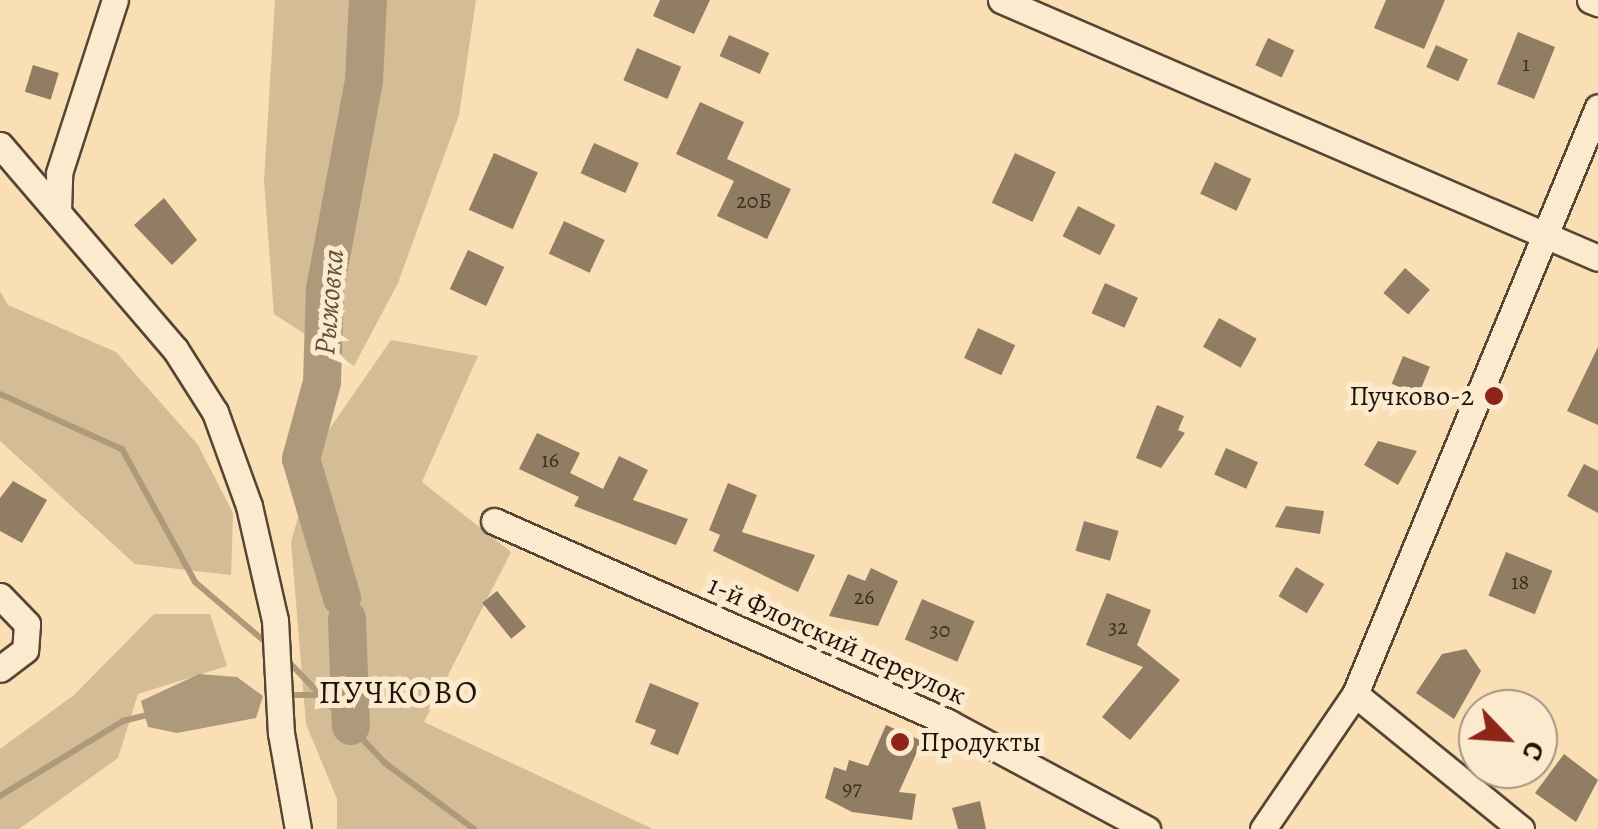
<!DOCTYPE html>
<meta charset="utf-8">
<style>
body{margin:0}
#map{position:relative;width:1598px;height:829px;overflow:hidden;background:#fadeb4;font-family:Alegreya,serif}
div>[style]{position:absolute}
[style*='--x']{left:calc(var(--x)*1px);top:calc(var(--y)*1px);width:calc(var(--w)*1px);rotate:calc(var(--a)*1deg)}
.green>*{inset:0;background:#d4bc97}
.water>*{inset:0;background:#af997b}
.stream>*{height:6px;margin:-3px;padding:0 3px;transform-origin:3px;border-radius:3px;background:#af997b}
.river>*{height:38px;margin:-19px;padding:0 19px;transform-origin:19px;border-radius:19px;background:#af997b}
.building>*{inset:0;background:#907d63;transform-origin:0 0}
.roads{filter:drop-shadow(2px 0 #544635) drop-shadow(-2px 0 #544635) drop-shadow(0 2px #544635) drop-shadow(0 -2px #544635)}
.minor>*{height:25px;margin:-12.5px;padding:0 12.5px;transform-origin:12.5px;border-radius:12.5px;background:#fceace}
.dots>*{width:28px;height:28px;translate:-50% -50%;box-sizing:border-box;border:5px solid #fceace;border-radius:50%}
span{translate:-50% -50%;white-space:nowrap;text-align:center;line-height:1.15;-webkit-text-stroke:10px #fceace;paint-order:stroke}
.number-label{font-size:22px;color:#3a2e21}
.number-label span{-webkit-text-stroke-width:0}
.poi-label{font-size:28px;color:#1d140b}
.right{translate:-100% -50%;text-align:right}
.left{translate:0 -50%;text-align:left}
.street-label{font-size:28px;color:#1d140b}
.water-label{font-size:30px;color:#5f503d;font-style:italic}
.quarter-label{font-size:32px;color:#1d140b;letter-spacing:2.5px}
.north{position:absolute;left:1458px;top:689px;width:100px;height:100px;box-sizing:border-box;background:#fceace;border:2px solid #a39480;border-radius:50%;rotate:115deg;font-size:28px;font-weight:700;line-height:40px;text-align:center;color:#1d140b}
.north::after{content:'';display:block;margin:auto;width:35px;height:45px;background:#8f2418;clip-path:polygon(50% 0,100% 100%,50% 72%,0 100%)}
</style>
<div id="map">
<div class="green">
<i style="clip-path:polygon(275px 0,476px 0,459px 115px,398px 283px,354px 366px,274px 314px,264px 181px)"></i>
<i style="clip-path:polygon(0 291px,8px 305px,116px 352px,198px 445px,233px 513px,231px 575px,135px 564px,0 441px)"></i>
<i style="clip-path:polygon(391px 340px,478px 356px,422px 482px,511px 552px,424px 722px,653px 829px,337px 829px,337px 799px,306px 724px,291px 542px,319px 444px)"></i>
<i style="clip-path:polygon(154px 614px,210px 614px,227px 666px,138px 694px,118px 758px,19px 829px,0 829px,0 749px,74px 695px)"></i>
</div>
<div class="water">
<i style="clip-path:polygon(199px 674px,237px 677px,263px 696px,256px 718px,177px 733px,148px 727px,141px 701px)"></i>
</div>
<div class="stream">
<i style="--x:0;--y:394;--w:134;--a:24.3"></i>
<i style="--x:122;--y:449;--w:152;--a:61.2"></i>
<i style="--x:195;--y:582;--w:99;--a:40.5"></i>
<i style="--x:287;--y:660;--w:142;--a:46.4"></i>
<i style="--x:385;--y:763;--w:111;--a:36.6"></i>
<i style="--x:287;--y:695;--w:36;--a:0"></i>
<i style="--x:0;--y:796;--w:144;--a:-31.4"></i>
<i style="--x:123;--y:721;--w:30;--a:-14"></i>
</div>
<div class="river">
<i style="--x:342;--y:598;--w:145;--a:-106.4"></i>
<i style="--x:301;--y:459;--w:80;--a:-74.7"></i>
<i style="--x:322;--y:382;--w:93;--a:-88.2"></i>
<i style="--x:325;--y:289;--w:212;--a:-79.4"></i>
<i style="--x:364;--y:81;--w:81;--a:-87.2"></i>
<i style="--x:347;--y:619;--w:107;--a:87.9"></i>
</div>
<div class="building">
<i style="clip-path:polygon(660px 0,710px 0,694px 34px,653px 16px)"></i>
<i style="clip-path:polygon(1386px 0,1445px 0,1424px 49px,1374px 28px)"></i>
<i style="left:1518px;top:32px;width:40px;height:56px;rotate:22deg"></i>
<i style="left:729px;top:35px;width:44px;height:23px;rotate:24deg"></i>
<i style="left:1268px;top:38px;width:29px;height:30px;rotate:25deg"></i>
<i style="left:1436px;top:45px;width:35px;height:24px;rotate:24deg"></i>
<i style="left:637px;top:48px;width:48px;height:35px;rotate:23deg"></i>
<i style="left:33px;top:65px;width:27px;height:28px;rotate:17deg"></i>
<i style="clip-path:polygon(700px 102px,744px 122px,727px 159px,791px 189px,767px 239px,717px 216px,734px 181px,676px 154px)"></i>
<i style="left:594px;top:143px;width:49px;height:33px;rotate:24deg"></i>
<i style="left:494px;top:153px;width:48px;height:62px;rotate:24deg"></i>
<i style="left:1015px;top:153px;width:45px;height:55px;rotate:25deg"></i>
<i style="left:1215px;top:162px;width:40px;height:35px;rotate:25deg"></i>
<i style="clip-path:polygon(164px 198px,197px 240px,172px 265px,134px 225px)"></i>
<i style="left:1078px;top:206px;width:42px;height:34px;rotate:27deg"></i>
<i style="left:564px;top:221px;width:45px;height:36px;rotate:25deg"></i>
<i style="left:468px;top:250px;width:40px;height:43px;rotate:25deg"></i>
<i style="left:1405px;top:268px;width:33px;height:33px;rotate:41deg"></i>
<i style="left:1105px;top:283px;width:36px;height:33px;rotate:24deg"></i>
<i style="left:1219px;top:318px;width:43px;height:33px;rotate:29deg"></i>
<i style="left:978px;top:328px;width:41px;height:33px;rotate:25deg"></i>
<i style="clip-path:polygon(1598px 347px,1598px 425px,1567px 411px)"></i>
<i style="left:1403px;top:356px;width:29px;height:30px;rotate:22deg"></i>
<i style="clip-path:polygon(1157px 405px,1184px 416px,1178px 430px,1185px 433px,1161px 468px,1136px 458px)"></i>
<i style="clip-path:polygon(537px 433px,580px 453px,570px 473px,603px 489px,619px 456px,648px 470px,633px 500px,688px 519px,676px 545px,574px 506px,579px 497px,519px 469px)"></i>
<i style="clip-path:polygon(1378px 441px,1417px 451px,1398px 485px,1364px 465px)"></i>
<i style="left:1226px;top:448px;width:35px;height:29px;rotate:24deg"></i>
<i style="clip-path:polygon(1584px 464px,1598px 471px,1598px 513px,1567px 496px)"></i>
<i style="clip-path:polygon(13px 481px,47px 500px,22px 543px,0 531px,0 498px)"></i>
<i style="clip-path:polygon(728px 483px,757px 495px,742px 532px,815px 555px,798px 592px,713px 551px,720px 535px,709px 530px)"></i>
<i style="clip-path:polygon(1286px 506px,1324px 511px,1320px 534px,1275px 527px)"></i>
<i style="left:1084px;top:521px;width:36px;height:31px;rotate:16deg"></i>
<i style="left:1506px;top:552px;width:50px;height:47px;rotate:22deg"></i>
<i style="left:1296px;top:567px;width:33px;height:34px;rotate:31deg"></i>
<i style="clip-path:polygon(871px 568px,898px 581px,878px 626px,829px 616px,848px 574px,865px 581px)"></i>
<i style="left:497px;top:591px;width:46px;height:19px;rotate:51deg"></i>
<i style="clip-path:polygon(1107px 593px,1151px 610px,1137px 645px,1180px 680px,1130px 740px,1102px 717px,1143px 667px,1086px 645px)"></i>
<i style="left:922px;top:599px;width:57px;height:44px;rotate:23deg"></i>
<i style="clip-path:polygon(1466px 649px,1481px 671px,1454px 719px,1416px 693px,1442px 654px)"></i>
<i style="clip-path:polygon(650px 683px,699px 703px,678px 755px,650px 744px,656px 730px,635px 722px)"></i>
<i style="clip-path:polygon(886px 725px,922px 741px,899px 792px,916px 794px,912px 820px,852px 812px,825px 798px,834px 767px,846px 771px,849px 760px,868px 766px)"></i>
<i style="clip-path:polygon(1564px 754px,1598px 780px,1576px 822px,1535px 793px)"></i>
<i style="clip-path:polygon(980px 801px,986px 829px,958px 829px,952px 808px)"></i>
</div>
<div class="roads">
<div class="minor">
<i style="--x:1001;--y:0;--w:650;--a:23.37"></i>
<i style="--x:1590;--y:0;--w:9;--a:21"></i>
<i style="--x:0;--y:145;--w:269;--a:49.4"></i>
<i style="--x:175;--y:349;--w:75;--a:57.6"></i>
<i style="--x:215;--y:412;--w:100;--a:70.1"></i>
<i style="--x:249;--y:506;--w:117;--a:77.2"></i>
<i style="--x:275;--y:620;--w:113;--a:87"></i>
<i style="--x:281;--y:733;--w:97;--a:80"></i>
<i style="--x:58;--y:210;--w:37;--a:-88"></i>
<i style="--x:59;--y:173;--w:182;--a:-72.1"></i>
<i style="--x:494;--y:521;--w:498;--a:23.9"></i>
<i style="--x:949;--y:723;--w:225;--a:28.2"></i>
<i style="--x:0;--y:596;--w:39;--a:46"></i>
<i style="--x:27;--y:624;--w:26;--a:94"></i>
<i style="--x:25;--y:650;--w:31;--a:143"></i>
<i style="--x:1355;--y:694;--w:214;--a:39.1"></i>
<i style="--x:1263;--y:829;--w:163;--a:-55.7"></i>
<i style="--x:1355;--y:694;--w:635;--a:-67.51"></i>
</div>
</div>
<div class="dots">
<i style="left:1494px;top:396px;background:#8f2418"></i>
<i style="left:900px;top:742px;background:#8f2418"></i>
</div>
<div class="number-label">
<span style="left:1526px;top:65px">1</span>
<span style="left:754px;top:202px">20Б</span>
<span style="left:550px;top:461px">16</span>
<span style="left:1520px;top:583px">18</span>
<span style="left:864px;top:598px">26</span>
<span style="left:1118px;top:628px">32</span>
<span style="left:940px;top:631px">30</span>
<span style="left:852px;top:789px">97</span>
</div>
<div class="poi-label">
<span class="right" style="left:1474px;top:396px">Пучково-2</span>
<span class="left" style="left:920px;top:742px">Продукты</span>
</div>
<div class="street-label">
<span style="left:837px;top:640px;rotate:24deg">1-й Флотский переулок</span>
</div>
<div class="water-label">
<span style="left:329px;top:302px;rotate:-85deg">Рыжовка</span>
</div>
<div class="quarter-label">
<span style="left:399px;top:692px">ПУЧКОВО</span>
</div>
<div class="north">С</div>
</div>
